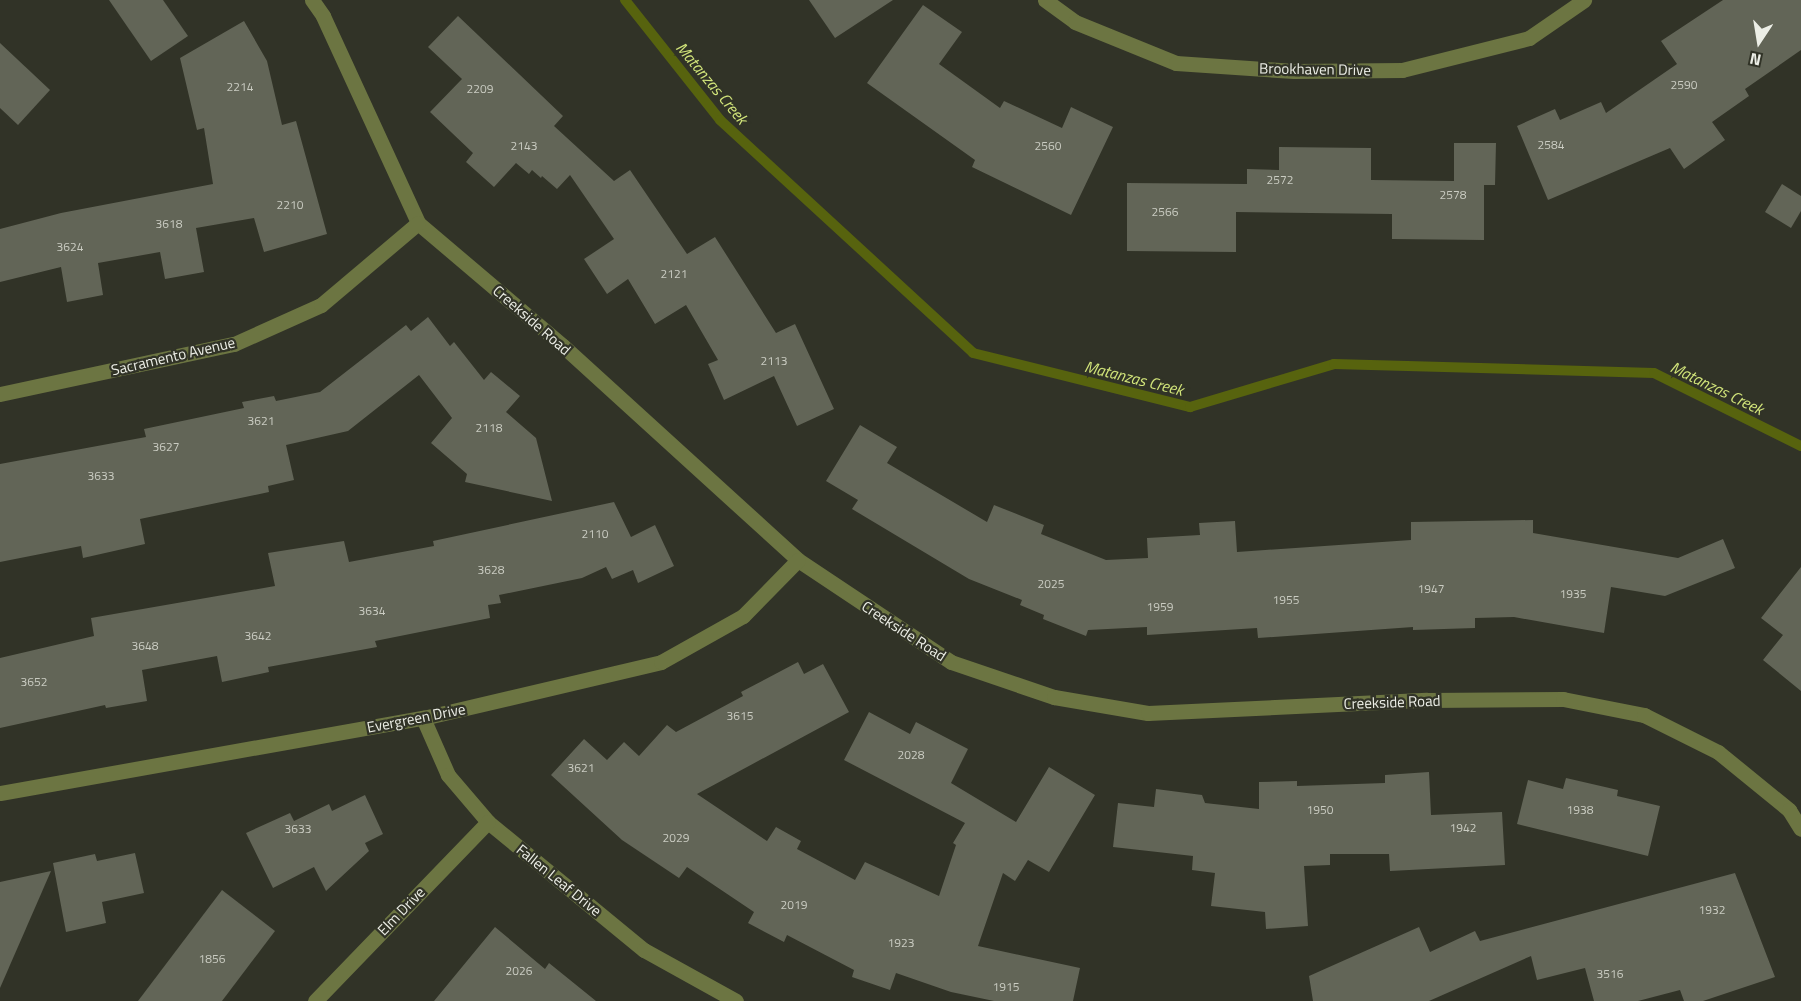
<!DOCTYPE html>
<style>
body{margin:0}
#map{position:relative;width:1801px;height:1001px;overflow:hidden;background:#313327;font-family:"Titillium Web",sans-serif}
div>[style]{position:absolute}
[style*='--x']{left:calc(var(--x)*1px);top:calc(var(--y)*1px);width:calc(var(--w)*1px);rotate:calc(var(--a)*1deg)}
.stream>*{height:10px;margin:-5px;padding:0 5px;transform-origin:5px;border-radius:5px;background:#57630e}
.building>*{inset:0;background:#626557}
.street>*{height:15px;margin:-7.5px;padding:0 7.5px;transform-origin:7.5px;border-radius:7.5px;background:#6c7542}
span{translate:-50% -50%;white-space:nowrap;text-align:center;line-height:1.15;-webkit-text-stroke:4.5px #313327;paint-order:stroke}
.number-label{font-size:12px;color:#caccc2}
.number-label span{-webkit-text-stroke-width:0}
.street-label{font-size:15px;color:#eceee6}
.water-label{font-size:16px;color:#d3e67b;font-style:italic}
.north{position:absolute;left:1729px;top:12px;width:60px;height:60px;-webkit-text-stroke:4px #313327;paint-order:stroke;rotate:192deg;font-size:16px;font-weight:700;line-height:24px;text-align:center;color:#eceee6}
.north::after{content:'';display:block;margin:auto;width:21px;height:27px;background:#eceee6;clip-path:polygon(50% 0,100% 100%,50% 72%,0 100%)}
</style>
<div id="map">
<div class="stream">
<i style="--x:625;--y:0;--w:153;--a:51.6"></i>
<i style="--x:720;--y:120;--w:344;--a:42.6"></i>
<i style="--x:973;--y:353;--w:224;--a:14"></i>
<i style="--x:1190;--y:407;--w:150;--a:-16.6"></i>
<i style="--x:1334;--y:364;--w:320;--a:1.6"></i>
<i style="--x:1654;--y:373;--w:164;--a:26.4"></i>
</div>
<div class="building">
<i style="clip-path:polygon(109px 0,163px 0,188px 36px,151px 61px)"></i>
<i style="clip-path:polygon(809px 0,893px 0,835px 38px)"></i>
<i style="clip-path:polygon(1723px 0,1801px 0,1801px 50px,1745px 89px,1749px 96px,1712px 122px,1725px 140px,1684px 169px,1670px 148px,1548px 200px,1517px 126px,1555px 109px,1560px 120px,1601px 102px,1606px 113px,1677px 64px,1661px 41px)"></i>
<i style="clip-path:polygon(923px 5px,962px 32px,939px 64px,1000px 108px,1004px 101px,1062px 128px,1071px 107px,1113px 127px,1071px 215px,972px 167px,975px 160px,867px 83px)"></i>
<i style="clip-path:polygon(458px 16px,563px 116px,554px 126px,614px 181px,630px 170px,687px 254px,715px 237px,776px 333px,795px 324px,834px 409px,797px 426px,774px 376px,724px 400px,708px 364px,718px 360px,686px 305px,655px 324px,628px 279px,607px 294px,584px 259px,614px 239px,570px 175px,557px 189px,542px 176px,541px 178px,532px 170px,529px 174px,516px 163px,494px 187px,466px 162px,473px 153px,430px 112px,462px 79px,428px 47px)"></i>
<i style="clip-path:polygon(244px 21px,267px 61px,282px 125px,296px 121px,327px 234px,264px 252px,254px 218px,196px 228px,204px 272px,165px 279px,160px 252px,98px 263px,103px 295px,67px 302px,61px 267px,0 282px,0 229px,61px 213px,213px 184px,204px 128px,197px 130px,180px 58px)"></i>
<i style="clip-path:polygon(0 43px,50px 90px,18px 125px,0 108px)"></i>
<i style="clip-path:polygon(1454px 143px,1496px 143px,1495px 185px,1484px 185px,1484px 240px,1392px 239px,1392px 214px,1236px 212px,1236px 252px,1127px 251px,1127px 183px,1247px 184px,1247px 169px,1279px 170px,1279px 147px,1371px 148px,1371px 180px,1454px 181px)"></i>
<i style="clip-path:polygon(1782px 184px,1801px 196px,1801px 211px,1791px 228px,1765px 212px)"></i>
<i style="clip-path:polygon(428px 317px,450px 346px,454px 342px,484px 380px,491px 372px,520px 396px,506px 412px,536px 438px,552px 501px,465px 482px,467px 474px,431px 443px,452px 418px,419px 375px,348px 431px,286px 445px,294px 480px,268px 486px,269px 492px,140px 519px,145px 544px,83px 558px,81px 546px,0 562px,0 464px,146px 437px,144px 429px,244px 408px,242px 402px,274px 396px,276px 401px,320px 392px,406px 325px,411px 331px)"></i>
<i style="clip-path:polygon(860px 425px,897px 447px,887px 463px,987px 522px,994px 505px,1044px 525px,1041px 534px,1106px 560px,1148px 558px,1147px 538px,1200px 535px,1199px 523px,1235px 521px,1237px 552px,1411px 540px,1411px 522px,1533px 520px,1533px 533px,1678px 558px,1723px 539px,1735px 568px,1665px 596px,1611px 587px,1604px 633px,1514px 617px,1475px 618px,1475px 628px,1413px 630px,1413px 627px,1258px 638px,1257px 628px,1147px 635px,1147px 627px,1088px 630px,1086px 636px,1043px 619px,1044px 615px,1020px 605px,1022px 600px,969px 579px,852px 509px,858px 500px,826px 481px)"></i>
<i style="clip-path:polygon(614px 502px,631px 537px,655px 525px,674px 566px,638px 583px,633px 570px,612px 579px,606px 567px,582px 578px,499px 595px,501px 603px,488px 605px,490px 618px,375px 641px,377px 647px,268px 667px,269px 672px,222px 682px,217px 656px,142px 670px,147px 701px,106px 708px,105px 705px,0 728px,0 658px,94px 636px,91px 618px,275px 586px,268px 553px,344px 541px,349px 562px,434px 546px,433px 541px)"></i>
<i style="clip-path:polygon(1801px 567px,1801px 691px,1763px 660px,1783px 635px,1761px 618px)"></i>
<i style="clip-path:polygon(798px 662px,804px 674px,823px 664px,849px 712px,697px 794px,767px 841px,776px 827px,801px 841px,797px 849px,855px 880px,865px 862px,939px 896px,956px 845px,953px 843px,965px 823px,844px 760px,869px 712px,910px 734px,916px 722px,968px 749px,951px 783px,1016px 822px,1049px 767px,1095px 795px,1049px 872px,1028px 860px,1015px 881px,1003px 873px,978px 946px,1080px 968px,1073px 1001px,994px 1001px,951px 992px,896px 973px,890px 990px,852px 977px,854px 970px,787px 935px,784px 942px,748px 923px,754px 912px,687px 867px,679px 878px,622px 840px,551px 775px,584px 739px,607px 760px,624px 742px,639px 756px,667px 725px,676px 732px,743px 696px,741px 692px)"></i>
<i style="clip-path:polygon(1429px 772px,1431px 815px,1502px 812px,1505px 865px,1390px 871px,1389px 854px,1330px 854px,1330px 865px,1304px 866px,1308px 926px,1266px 929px,1265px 912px,1211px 906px,1215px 873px,1192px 870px,1193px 856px,1113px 847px,1118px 803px,1154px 807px,1156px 789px,1202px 795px,1205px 803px,1259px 809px,1259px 782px,1297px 781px,1297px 786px,1385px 783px,1385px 775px)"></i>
<i style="clip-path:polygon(1566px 778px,1618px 790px,1617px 796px,1660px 806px,1648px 856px,1517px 824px,1528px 780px,1563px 789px)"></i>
<i style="clip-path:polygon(365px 795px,383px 834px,365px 843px,369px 851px,326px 891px,314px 867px,273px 888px,246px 833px,290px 813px,294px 821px,329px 804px,332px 811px)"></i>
<i style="clip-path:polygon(135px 853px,144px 893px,102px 902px,106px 923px,66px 932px,53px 863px,95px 854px,97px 861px)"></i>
<i style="clip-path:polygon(51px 871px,0 988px,0 882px)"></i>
<i style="clip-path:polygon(1735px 873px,1775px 977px,1703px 1001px,1684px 1001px,1680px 990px,1638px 1001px,1594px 1001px,1585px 968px,1537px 980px,1531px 956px,1429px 1001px,1313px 1001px,1309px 976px,1419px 927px,1430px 952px,1475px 931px,1480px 941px)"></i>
<i style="clip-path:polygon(222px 890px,275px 931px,222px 1001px,138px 1001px)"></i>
<i style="clip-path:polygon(495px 927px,545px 969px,549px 963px,596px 1001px,434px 1001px)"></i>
</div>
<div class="street">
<i style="--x:312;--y:0;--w:19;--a:55"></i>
<i style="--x:323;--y:16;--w:228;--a:65.3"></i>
<i style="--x:418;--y:223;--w:190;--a:40.3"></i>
<i style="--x:563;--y:346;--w:318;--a:42.3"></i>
<i style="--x:798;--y:560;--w:184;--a:33.7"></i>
<i style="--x:951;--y:662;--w:109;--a:18.8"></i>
<i style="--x:1054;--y:697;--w:95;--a:9.7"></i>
<i style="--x:1148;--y:713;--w:279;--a:-2.7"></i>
<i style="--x:1427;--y:700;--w:136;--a:-0.4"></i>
<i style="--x:1563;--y:699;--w:83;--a:11.2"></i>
<i style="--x:1644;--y:715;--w:83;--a:26.6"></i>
<i style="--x:1718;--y:752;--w:92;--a:39.2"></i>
<i style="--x:1789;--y:810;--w:22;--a:58"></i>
<i style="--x:1045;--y:0;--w:37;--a:36"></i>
<i style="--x:1075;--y:22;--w:109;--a:22.1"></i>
<i style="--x:1176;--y:63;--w:118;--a:3.9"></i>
<i style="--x:1294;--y:71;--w:108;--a:-0.5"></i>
<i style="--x:1402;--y:70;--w:131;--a:-14.1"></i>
<i style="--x:1529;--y:38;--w:67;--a:-34.6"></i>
<i style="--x:0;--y:394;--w:239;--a:-12.1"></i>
<i style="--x:234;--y:344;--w:95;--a:-24.1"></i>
<i style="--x:321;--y:305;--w:127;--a:-40.2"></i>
<i style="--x:423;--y:718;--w:62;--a:66.3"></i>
<i style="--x:448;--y:775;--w:62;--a:49.6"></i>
<i style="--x:488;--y:822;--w:202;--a:39.4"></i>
<i style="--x:644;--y:950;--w:105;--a:29"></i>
<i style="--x:0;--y:793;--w:430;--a:-10.1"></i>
<i style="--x:423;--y:718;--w:244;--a:-13.2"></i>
<i style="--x:661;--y:662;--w:94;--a:-29.3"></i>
<i style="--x:743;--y:616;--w:78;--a:-45.5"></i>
<i style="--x:315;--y:1001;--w:249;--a:-46"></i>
</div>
<div class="number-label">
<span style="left:1684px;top:85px">2590</span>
<span style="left:240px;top:87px">2214</span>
<span style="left:480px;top:89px">2209</span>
<span style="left:1551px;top:145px">2584</span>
<span style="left:524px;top:146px">2143</span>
<span style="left:1048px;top:146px">2560</span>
<span style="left:1280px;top:180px">2572</span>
<span style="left:1453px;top:195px">2578</span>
<span style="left:290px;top:205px">2210</span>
<span style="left:1165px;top:212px">2566</span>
<span style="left:169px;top:224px">3618</span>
<span style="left:70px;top:247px">3624</span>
<span style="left:674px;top:274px">2121</span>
<span style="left:774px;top:361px">2113</span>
<span style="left:261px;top:421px">3621</span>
<span style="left:489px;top:428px">2118</span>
<span style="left:166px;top:447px">3627</span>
<span style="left:101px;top:476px">3633</span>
<span style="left:595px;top:534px">2110</span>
<span style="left:491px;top:570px">3628</span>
<span style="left:1051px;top:584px">2025</span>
<span style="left:1431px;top:589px">1947</span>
<span style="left:1573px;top:594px">1935</span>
<span style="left:1286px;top:600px">1955</span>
<span style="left:1160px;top:607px">1959</span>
<span style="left:372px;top:611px">3634</span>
<span style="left:258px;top:636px">3642</span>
<span style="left:145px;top:646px">3648</span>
<span style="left:34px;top:682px">3652</span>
<span style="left:740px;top:716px">3615</span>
<span style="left:911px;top:755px">2028</span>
<span style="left:581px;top:768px">3621</span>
<span style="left:1320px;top:810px">1950</span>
<span style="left:1580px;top:810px">1938</span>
<span style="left:1463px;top:828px">1942</span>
<span style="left:298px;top:829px">3633</span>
<span style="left:676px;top:838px">2029</span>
<span style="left:794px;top:905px">2019</span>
<span style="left:1712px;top:910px">1932</span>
<span style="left:901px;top:943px">1923</span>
<span style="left:212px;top:959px">1856</span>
<span style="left:519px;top:971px">2026</span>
<span style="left:1610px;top:974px">3516</span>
<span style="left:1006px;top:987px">1915</span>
</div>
<div class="street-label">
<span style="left:1315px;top:69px;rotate:1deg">Brookhaven Drive</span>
<span style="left:532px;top:320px;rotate:41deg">Creekside Road</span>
<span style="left:173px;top:356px;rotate:-13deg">Sacramento Avenue</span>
<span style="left:904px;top:631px;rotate:33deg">Creekside Road</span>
<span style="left:1392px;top:702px;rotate:-2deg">Creekside Road</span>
<span style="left:416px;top:718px;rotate:-11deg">Evergreen Drive</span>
<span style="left:559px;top:880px;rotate:39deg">Fallen Leaf Drive</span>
<span style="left:401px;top:911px;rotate:-46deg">Elm Drive</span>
</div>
<div class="water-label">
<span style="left:712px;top:83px;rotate:50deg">Matanzas Creek</span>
<span style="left:1134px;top:378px;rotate:14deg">Matanzas Creek</span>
<span style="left:1717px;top:388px;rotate:26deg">Matanzas Creek</span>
</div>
<div class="north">N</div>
</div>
